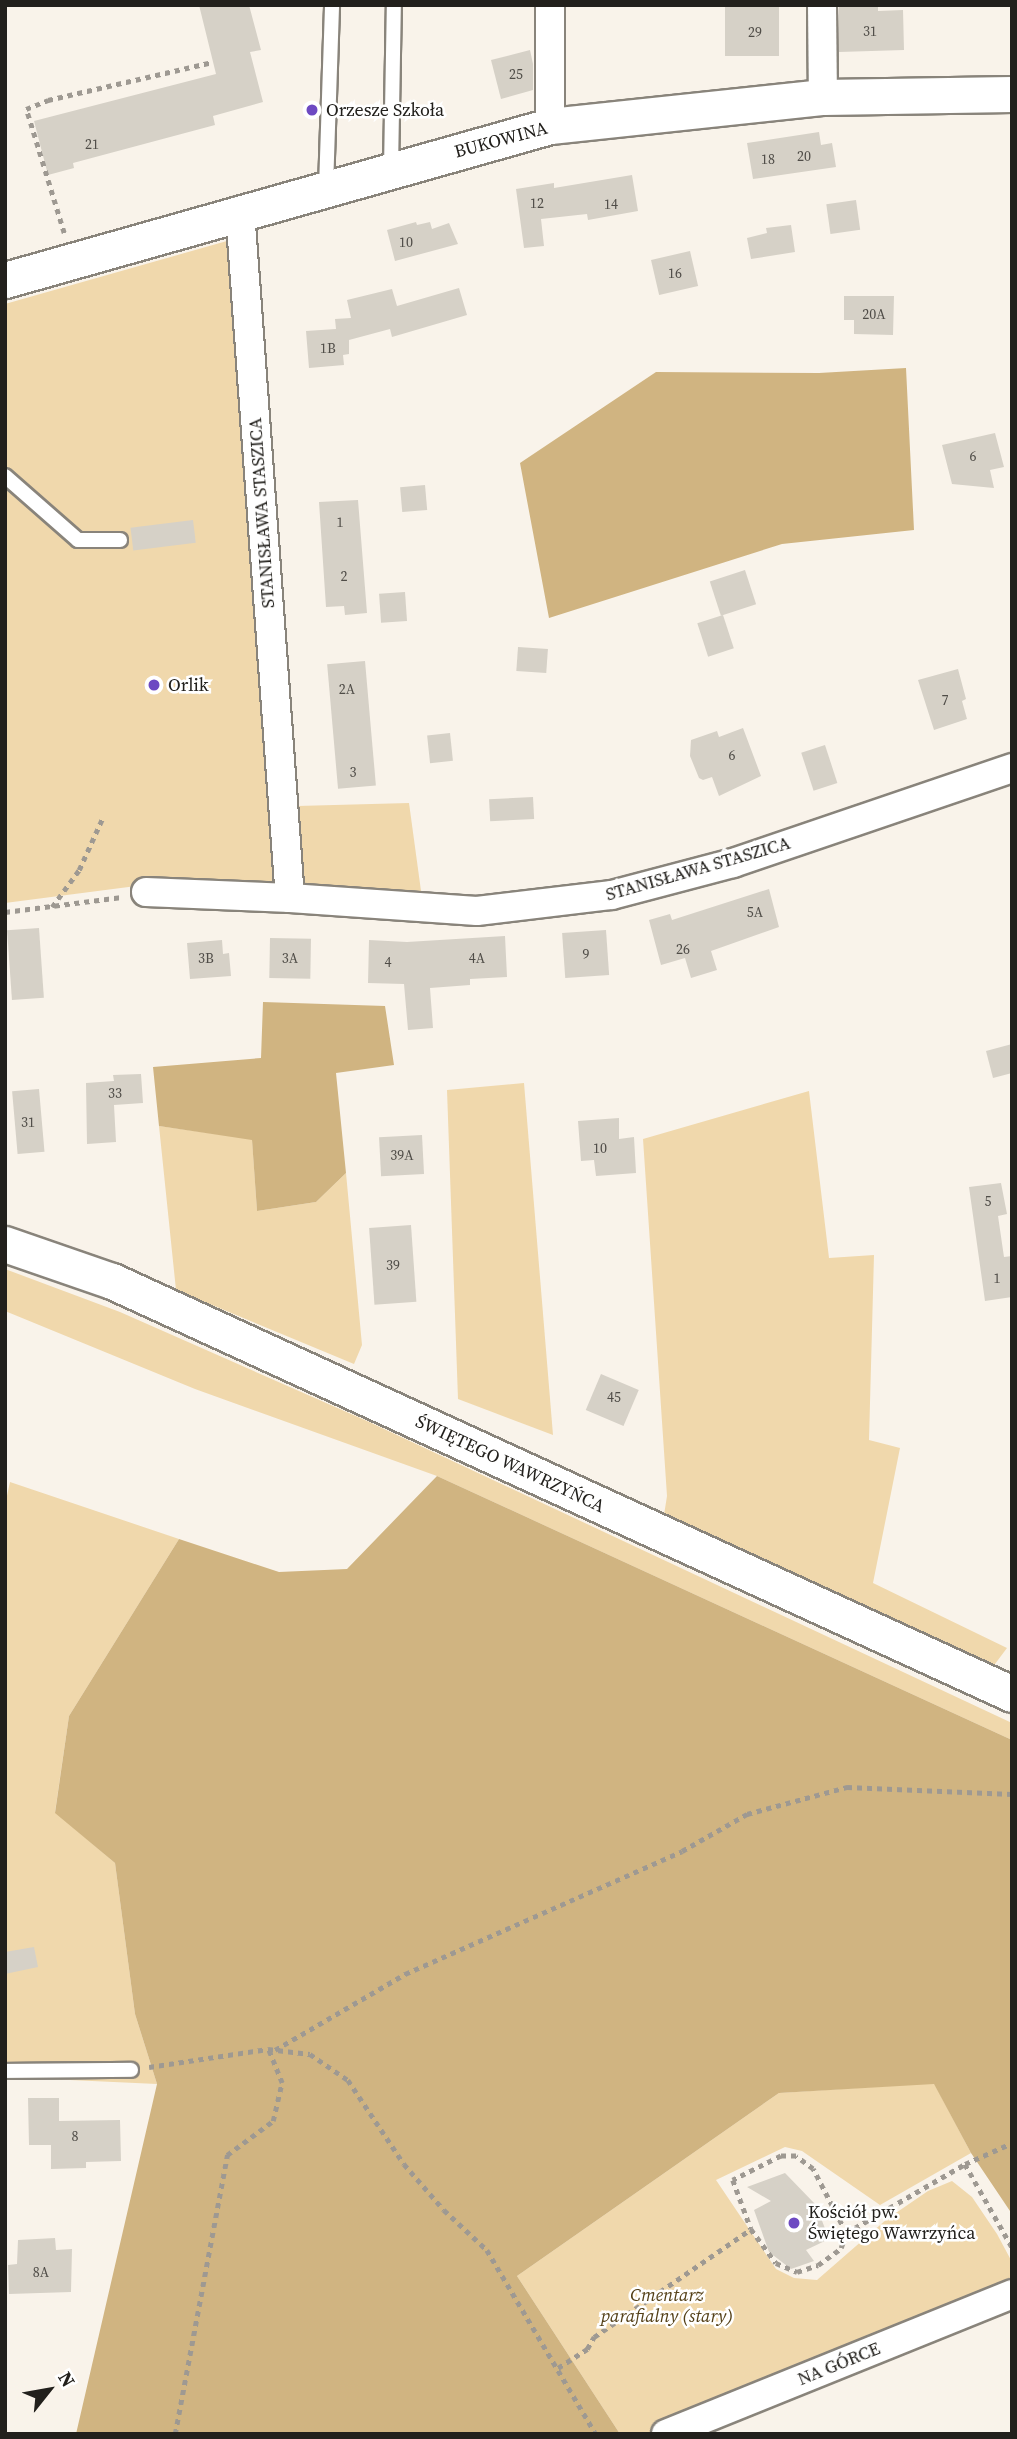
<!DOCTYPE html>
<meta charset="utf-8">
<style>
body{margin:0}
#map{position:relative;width:1017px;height:2439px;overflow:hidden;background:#f9f3ea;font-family:"Source Serif 4",serif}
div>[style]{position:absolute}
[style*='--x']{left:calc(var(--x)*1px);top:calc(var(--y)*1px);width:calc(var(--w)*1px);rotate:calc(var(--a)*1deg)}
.green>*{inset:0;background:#f0d8ac}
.forest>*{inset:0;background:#d0b481}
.building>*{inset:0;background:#d6d1c7;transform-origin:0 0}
.path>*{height:4.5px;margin-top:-2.25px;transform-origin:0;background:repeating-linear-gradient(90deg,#9e9992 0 5px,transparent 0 10px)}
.roads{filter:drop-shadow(2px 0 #89847b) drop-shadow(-2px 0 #89847b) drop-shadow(0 2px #89847b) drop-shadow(0 -2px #89847b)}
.service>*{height:14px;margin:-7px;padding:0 7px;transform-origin:7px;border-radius:7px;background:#fff}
.minor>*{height:28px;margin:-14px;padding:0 14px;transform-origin:14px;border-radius:14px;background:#fff}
.tertiary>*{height:35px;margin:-17.5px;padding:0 17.5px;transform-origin:17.5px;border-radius:17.5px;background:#fff}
.dots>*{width:19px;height:19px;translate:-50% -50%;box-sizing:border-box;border:4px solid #fff;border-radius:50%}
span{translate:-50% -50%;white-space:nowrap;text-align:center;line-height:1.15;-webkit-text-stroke:5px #fff;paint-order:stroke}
.number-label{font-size:14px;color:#4f4c47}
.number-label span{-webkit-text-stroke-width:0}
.poi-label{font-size:18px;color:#22201c}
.left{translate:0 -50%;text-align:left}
.street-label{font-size:18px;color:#22201c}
.park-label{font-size:18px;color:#533f16;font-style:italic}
.frame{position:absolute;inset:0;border:7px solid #22201c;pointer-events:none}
.north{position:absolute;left:14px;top:2355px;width:70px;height:70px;-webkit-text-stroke:5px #fff;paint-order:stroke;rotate:59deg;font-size:19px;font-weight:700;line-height:28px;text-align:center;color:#22201c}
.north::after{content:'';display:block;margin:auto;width:24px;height:32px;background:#22201c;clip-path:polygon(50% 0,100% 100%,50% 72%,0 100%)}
</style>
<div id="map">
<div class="green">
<i style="clip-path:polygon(241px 237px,290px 898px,144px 885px,5px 903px,5px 304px)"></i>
<i style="clip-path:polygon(409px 803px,421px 891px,301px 886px,297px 806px)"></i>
<i style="clip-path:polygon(524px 1083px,553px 1435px,458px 1399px,447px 1090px)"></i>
<i style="clip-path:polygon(809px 1091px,829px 1258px,874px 1255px,869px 1440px,900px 1448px,873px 1583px,1007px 1648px,992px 1668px,664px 1515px,667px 1496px,643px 1139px)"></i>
<i style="clip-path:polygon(159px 1126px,252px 1139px,257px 1211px,316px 1202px,346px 1173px,362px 1345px,354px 1364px,176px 1290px)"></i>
<i style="clip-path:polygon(5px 1269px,120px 1312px,367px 1421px,1012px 1723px,1012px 1740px,437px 1476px,195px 1389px,5px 1311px)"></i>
<i style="clip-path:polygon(10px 1482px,179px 1539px,69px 1716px,55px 1812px,115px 1863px,135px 2014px,157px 2084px,5px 2077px,5px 1505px)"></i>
<i style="clip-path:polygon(934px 2083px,971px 2153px,880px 2205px,802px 2151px,785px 2147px,716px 2180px,776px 2269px,794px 2278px,817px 2280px,887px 2219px,928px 2191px,952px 2181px,972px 2197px,997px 2234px,1012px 2262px,1012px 2279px,646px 2434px,620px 2434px,517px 2276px,779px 2093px)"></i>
</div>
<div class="forest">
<i style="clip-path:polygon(906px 368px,914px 530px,782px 544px,549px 618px,520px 463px,656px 372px,819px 373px)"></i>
<i style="clip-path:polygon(263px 1002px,385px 1006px,394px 1065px,336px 1073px,346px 1173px,316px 1202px,257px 1211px,252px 1140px,159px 1126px,153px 1067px,261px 1058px)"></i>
<i style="clip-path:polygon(437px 1476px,1012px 1740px,1012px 2214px,971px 2153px,934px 2084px,779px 2093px,517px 2276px,620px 2434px,76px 2434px,157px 2084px,135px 2014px,115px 1863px,55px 1813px,69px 1716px,179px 1539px,279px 1572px,347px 1569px)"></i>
</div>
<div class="building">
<i style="clip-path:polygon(199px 5px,249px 5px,261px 50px,250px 52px,263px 102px,213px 116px,215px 125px,73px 163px,74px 168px,48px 175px,34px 121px,216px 74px)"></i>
<i style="left:725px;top:5px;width:54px;height:51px"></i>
<i style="clip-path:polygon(839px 5px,878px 5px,878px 11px,903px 10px,904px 50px,839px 52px)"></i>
<i style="clip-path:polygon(530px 50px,533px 64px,533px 90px,501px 99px,491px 60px)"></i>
<i style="clip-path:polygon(819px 132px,821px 145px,832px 143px,836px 167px,753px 179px,747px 143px)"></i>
<i style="clip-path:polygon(632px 175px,638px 211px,588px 220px,587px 214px,541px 219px,544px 246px,524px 248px,516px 189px,554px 183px,554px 188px)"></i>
<i style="left:856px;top:200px;width:30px;height:30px;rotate:82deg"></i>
<i style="clip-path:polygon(416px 222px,417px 225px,430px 222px,432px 229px,449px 223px,458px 244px,395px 261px,387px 230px)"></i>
<i style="clip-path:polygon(791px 225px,795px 252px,751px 259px,747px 238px,767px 233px,766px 228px)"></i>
<i style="left:690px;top:251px;width:36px;height:40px;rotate:77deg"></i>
<i style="clip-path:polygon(459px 288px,467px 315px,392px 337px,390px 329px,349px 340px,349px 354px,343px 355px,344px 365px,309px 368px,306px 331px,336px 329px,335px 319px,351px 318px,347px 300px,392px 289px,397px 306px)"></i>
<i style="clip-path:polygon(844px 296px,894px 296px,893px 335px,854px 334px,854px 320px,844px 320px)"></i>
<i style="clip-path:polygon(995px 433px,1004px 467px,990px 470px,994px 488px,952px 484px,942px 445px)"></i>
<i style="left:425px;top:485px;width:25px;height:25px;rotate:85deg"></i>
<i style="clip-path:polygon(358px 500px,367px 613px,345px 615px,344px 606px,326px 607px,319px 502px)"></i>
<i style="left:193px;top:520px;width:23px;height:63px;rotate:83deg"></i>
<i style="left:745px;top:570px;width:36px;height:37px;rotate:72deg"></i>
<i style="left:405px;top:592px;width:29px;height:26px;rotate:86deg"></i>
<i style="left:723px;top:615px;width:35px;height:27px;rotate:72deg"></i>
<i style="left:518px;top:647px;width:30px;height:24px;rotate:4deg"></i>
<i style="left:365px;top:661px;width:125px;height:38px;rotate:85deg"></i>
<i style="clip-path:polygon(958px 669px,966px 699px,962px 701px,967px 719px,934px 730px,918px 680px)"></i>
<i style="clip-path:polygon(743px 728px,761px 776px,719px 796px,712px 777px,703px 780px,699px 778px,690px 756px,691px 740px,717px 731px,719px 737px)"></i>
<i style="left:450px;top:733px;width:28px;height:23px;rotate:84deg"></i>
<i style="left:825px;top:745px;width:40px;height:25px;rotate:72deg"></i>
<i style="left:533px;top:797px;width:22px;height:44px;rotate:87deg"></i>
<i style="clip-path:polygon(769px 889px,779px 927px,711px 951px,717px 970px,691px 978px,685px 958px,661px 965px,649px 920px,670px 914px,672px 920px)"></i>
<i style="left:39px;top:928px;width:70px;height:32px;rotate:86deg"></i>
<i style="left:606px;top:930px;width:45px;height:44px;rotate:86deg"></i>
<i style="clip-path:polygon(505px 936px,507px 977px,470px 979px,470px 985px,430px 988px,433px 1028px,408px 1030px,404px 984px,368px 983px,369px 940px,407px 942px)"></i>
<i style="left:270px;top:938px;width:41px;height:40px;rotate:1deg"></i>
<i style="clip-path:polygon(222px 940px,223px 954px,229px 953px,231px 976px,190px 979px,187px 943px)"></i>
<i style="clip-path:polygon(1012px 1044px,1012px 1073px,993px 1078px,986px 1051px)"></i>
<i style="clip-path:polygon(141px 1074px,143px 1103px,114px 1105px,116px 1142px,87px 1144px,86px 1083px,114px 1081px,113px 1075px)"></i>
<i style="left:39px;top:1089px;width:63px;height:27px;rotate:85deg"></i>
<i style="clip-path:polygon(619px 1118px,619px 1139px,634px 1137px,636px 1173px,596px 1176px,594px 1160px,581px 1161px,578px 1121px)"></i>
<i style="left:422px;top:1135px;width:39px;height:43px;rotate:87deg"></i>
<i style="clip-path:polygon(1001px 1183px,1007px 1214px,998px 1216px,1004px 1257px,1012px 1256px,1012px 1297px,985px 1301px,969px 1187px)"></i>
<i style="left:411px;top:1225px;width:77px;height:42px;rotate:86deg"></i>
<i style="left:601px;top:1374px;width:41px;height:39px;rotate:23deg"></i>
<i style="clip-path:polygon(34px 1947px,38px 1967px,5px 1974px,5px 1952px)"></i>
<i style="clip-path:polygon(28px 2098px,59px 2098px,59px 2121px,120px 2120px,121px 2161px,86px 2162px,86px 2168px,51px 2169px,51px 2145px,29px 2145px)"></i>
<i style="clip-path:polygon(785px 2173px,816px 2205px,829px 2239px,806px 2250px,814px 2261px,791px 2269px,769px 2252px,754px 2210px,771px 2201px,747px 2187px)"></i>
<i style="clip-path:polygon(55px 2238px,56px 2250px,72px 2249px,71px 2292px,9px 2294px,8px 2265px,17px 2264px,18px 2240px)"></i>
</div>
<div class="path">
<i style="--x:64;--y:233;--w:130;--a:-107"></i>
<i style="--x:26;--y:109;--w:24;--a:-22"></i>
<i style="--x:48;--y:100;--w:169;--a:-13"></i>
<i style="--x:52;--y:907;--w:46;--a:-53.9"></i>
<i style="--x:79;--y:870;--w:58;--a:-65.6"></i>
<i style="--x:5;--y:912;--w:118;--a:-7.3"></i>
<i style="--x:275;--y:2050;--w:151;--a:-30.3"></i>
<i style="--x:405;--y:1974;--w:303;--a:-23.9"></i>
<i style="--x:682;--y:1851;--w:75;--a:-29.6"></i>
<i style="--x:747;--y:1814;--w:104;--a:-15.1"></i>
<i style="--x:847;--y:1787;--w:165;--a:2.4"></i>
<i style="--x:149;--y:2067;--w:120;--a:-8.6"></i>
<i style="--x:268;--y:2049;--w:42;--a:6.8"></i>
<i style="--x:310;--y:2054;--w:46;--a:34.4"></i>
<i style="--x:348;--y:2080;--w:101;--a:56.3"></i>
<i style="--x:404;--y:2164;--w:61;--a:49"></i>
<i style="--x:444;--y:2210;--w:59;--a:42.9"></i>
<i style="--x:487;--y:2250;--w:214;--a:59.4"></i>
<i style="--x:965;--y:2164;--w:51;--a:-24.1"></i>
<i style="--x:846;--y:2233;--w:138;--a:-30.1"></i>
<i style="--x:965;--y:2164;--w:95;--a:60.5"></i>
<i style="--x:558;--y:2368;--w:35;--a:-33"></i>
<i style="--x:587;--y:2349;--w:14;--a:-60"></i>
<i style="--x:594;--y:2337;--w:191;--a:-34.5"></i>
<i style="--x:751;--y:2229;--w:42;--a:53.7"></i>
<i style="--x:776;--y:2263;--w:23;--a:23"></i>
<i style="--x:797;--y:2272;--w:22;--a:-18"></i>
<i style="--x:818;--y:2265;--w:29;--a:-36"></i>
<i style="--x:841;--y:2248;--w:16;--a:-72"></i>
<i style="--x:846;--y:2233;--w:72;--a:-117.3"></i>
<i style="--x:813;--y:2169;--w:21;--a:-143"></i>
<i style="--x:796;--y:2156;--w:15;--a:180"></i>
<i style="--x:781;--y:2156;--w:54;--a:153.4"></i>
<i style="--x:733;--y:2180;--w:52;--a:69.8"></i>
<i style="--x:175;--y:2434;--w:284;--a:-79.4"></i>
<i style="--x:227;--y:2155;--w:57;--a:-36.5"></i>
<i style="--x:273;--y:2121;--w:39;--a:-77"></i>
<i style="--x:282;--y:2083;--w:37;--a:-112"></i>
</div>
<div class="roads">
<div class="service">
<i style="--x:391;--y:169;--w:164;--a:-89"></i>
<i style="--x:326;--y:188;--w:183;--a:-88.1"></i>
<i style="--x:5;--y:476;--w:97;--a:41.2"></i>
<i style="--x:78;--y:540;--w:42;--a:0"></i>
<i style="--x:5;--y:2071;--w:126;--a:-0.5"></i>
</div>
<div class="minor">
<i style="--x:822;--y:5;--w:92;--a:89.4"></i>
<i style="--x:550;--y:126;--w:121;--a:-90"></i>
<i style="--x:240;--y:211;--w:689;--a:85.84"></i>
<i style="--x:146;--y:892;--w:144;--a:2.4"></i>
<i style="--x:290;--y:898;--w:187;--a:4"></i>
<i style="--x:477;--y:911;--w:136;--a:-6.8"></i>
<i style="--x:612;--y:895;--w:125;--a:-14.8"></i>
<i style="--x:733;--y:863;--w:295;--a:-18.8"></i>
<i style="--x:666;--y:2434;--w:373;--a:-22"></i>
</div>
<div class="tertiary">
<i style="--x:5;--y:280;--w:566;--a:-15.78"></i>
<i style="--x:550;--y:126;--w:275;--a:-6.1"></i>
<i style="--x:823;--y:97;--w:189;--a:-0.9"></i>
<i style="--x:5;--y:1244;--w:113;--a:19.1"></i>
<i style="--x:112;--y:1281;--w:990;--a:24.65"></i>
</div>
</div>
<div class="dots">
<i style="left:312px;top:110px;background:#6d49c2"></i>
<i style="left:154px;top:685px;background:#6d49c2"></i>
<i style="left:794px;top:2223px;background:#6d49c2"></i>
</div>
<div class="number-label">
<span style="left:870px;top:31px">31</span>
<span style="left:755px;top:32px">29</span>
<span style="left:516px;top:74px">25</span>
<span style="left:92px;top:144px">21</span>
<span style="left:804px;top:156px">20</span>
<span style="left:768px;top:159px">18</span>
<span style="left:537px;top:203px">12</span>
<span style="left:611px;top:204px">14</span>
<span style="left:406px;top:242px">10</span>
<span style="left:675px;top:273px">16</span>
<span style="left:874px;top:314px">20A</span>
<span style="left:328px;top:348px">1B</span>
<span style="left:973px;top:456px">6</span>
<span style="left:340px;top:522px">1</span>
<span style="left:344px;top:576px">2</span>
<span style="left:347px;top:689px">2A</span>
<span style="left:945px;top:700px">7</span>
<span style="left:732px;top:755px">6</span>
<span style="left:353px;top:772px">3</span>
<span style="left:755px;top:912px">5A</span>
<span style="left:683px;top:949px">26</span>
<span style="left:586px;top:954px">9</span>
<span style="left:206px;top:958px">3B</span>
<span style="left:290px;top:958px">3A</span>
<span style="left:477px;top:958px">4A</span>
<span style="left:388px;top:962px">4</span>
<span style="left:115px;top:1093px">33</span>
<span style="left:28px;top:1122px">31</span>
<span style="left:600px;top:1148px">10</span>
<span style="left:402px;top:1155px">39A</span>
<span style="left:988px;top:1201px">5</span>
<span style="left:393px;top:1265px">39</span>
<span style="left:997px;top:1278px">1</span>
<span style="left:614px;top:1397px">45</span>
<span style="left:75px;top:2136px">8</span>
<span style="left:41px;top:2272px">8A</span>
</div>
<div class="poi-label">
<span class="left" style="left:326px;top:110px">Orzesze Szkoła</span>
<span class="left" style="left:168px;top:685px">Orlik</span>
<span class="left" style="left:808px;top:2223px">Kościół pw.<br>Świętego Wawrzyńca</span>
</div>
<div class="street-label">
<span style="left:501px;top:140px;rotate:-15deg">BUKOWINA</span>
<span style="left:262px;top:513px;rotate:-94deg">STANISŁAWA STASZICA</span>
<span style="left:698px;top:869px;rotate:-16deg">STANISŁAWA STASZICA</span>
<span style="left:510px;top:1464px;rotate:25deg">ŚWIĘTEGO WAWRZYŃCA</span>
<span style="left:839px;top:2364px;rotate:-22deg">NA GÓRCE</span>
</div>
<div class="park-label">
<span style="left:667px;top:2306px">Cmentarz<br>parafialny (stary)</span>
</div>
<div class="frame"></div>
<div class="north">N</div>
</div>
